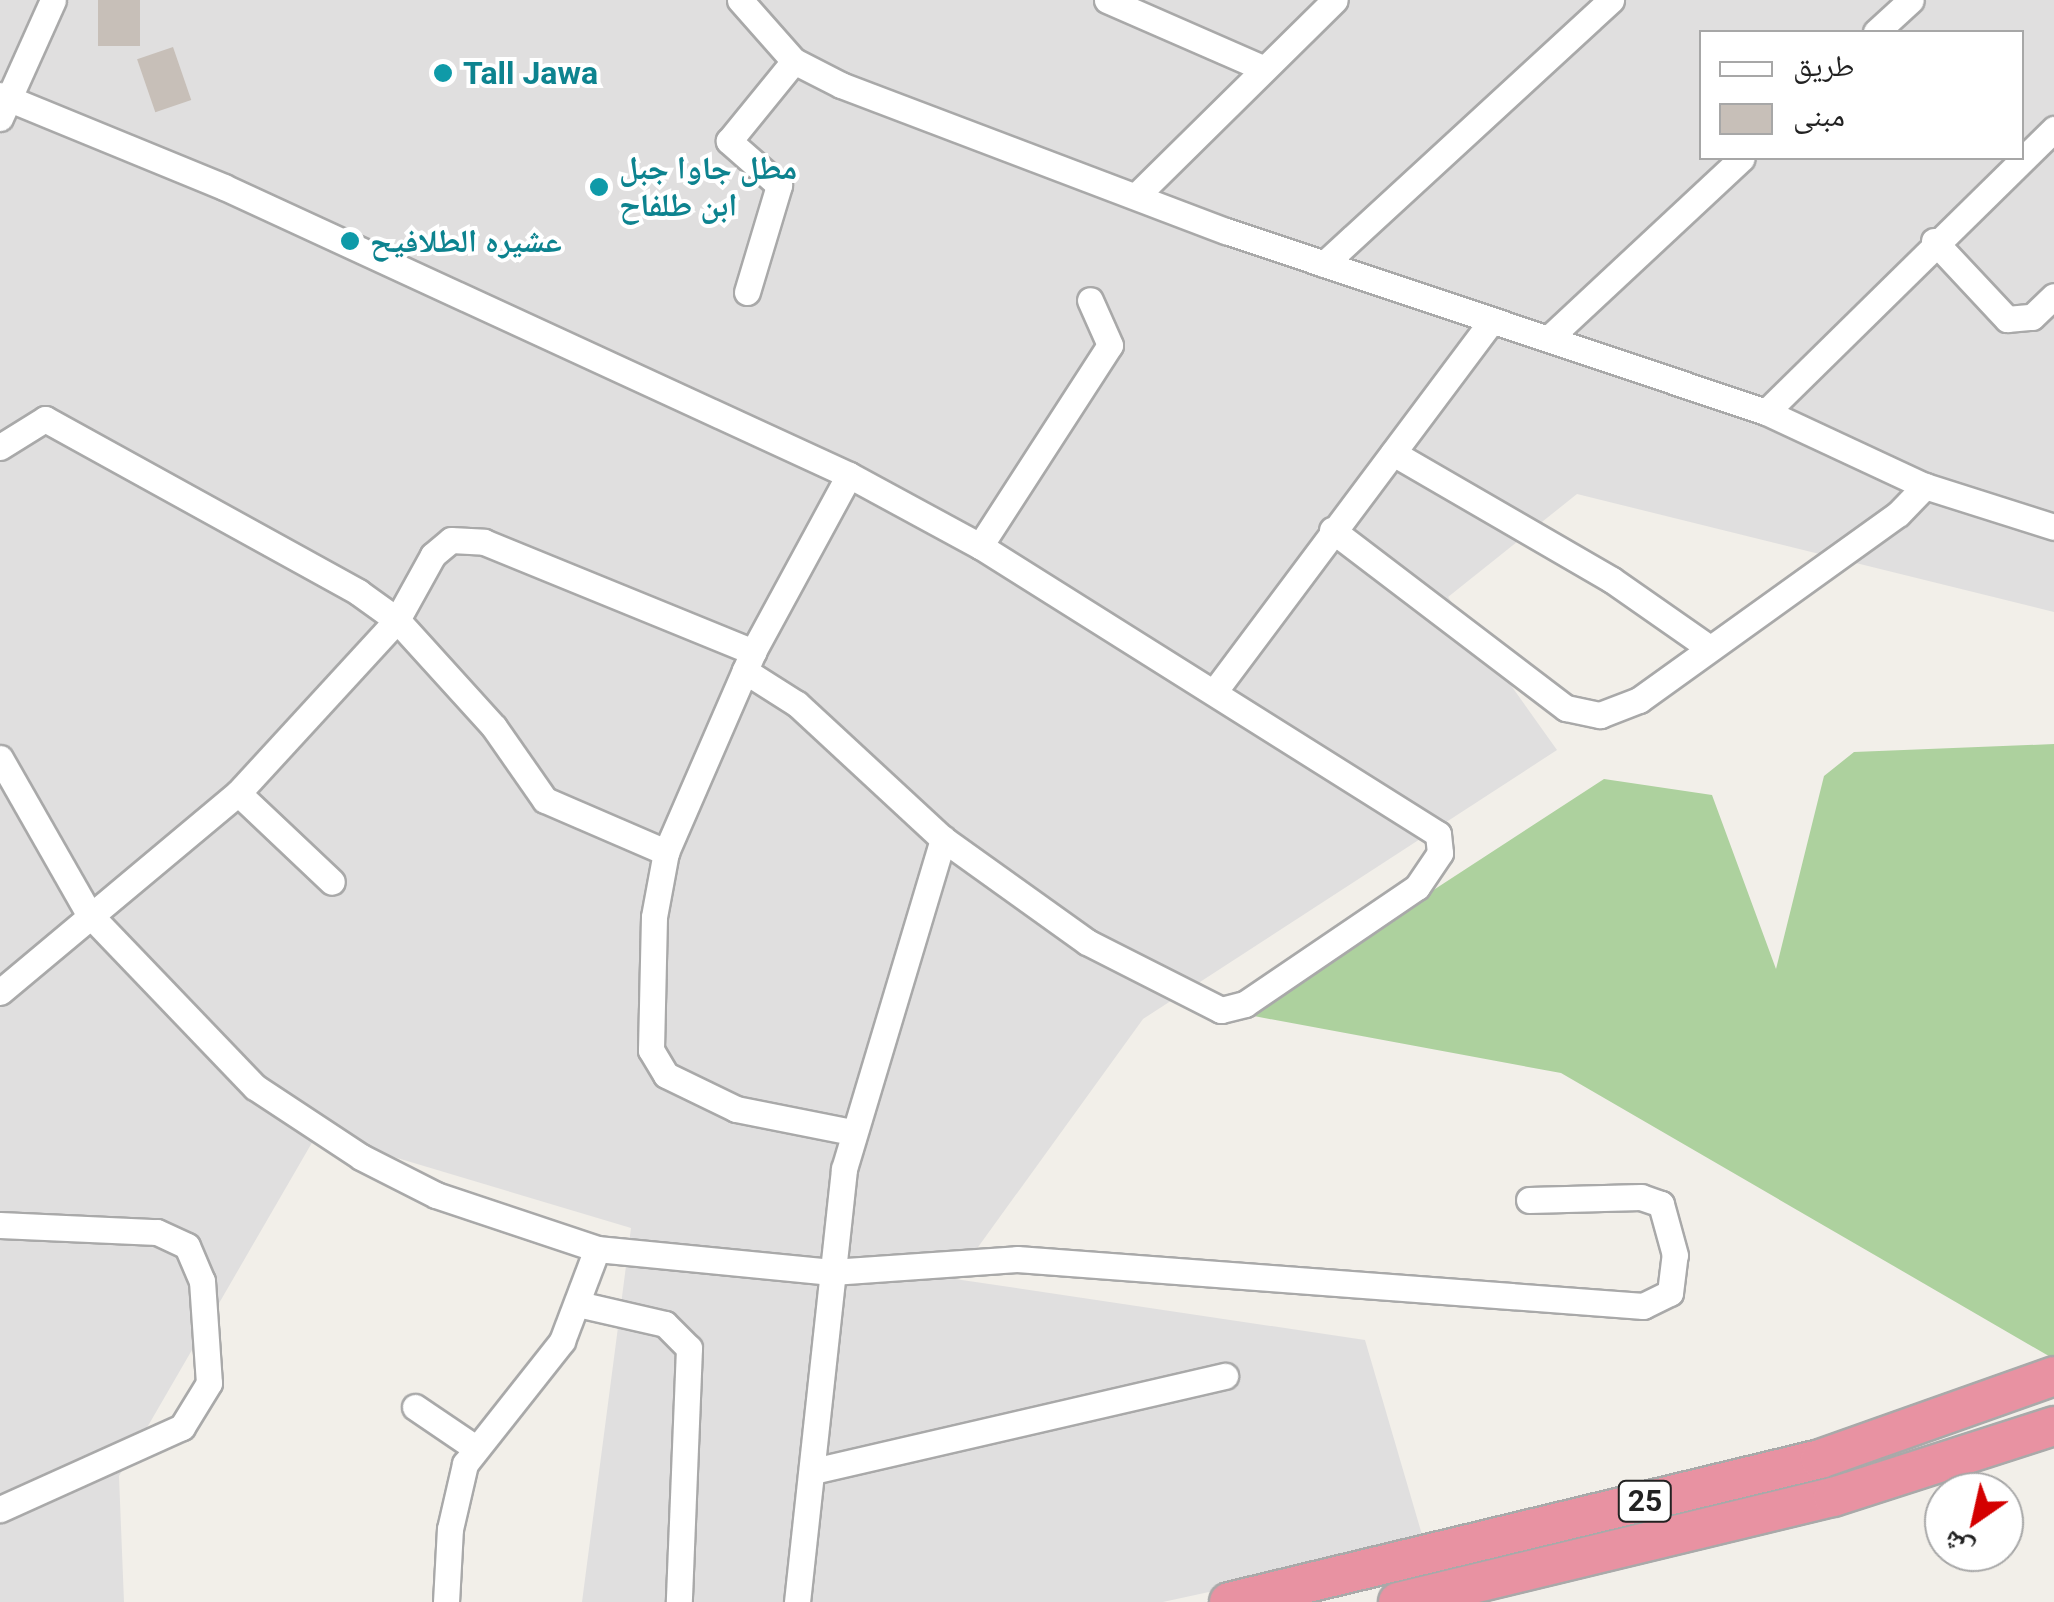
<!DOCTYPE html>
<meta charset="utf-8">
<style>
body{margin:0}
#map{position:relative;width:2054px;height:1602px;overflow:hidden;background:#f2efe9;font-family:Roboto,"Noto Naskh Arabic",sans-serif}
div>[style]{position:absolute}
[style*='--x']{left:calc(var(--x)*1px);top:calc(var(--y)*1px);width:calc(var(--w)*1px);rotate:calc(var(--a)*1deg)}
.residential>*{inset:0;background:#e0dfdf}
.forest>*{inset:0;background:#add19e}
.building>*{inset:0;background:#c7bfb8;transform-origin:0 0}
.roads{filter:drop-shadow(2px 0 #a9a9a9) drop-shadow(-2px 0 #a9a9a9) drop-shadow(0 2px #a9a9a9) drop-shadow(0 -2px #a9a9a9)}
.minor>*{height:25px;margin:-12.5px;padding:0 12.5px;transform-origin:12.5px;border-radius:12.5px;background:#fff}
.highway>*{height:38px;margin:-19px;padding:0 19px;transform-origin:19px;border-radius:19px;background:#e892a2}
.dots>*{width:28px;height:28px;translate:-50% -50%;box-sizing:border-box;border:5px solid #fff;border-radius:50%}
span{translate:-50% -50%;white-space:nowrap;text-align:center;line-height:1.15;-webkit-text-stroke:8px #fff;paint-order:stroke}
.shield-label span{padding:2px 8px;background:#fff;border:2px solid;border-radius:8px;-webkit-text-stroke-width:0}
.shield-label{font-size:30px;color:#222;font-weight:700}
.culture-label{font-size:32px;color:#0d838f;font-weight:700}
.left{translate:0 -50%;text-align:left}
.legend{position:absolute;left:1699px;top:30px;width:325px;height:130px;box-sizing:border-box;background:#fff;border:2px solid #a7a7a7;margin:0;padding:12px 18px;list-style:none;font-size:30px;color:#222}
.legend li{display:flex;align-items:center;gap:20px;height:50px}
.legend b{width:50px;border:2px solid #a7a7a7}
.north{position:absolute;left:1924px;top:1472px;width:100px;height:100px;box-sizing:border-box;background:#fff;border:2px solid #a7a7a7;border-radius:50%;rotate:214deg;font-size:28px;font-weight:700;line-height:40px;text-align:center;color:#222}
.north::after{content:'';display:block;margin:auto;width:35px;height:45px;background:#d40000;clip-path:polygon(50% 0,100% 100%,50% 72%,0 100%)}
</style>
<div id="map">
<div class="residential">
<i style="clip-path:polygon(evenodd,0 0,2054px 0,2054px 612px,1577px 494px,1448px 597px,1557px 750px,1143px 1019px,955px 1279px,1365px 1340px,1425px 1545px,1163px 1602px,582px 1602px,631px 1228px,317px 1134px,119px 1476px,124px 1602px,0 1602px,0 0,1702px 32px,2022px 32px,2022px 158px,1702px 158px,1702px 32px)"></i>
</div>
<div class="forest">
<i style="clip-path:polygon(2054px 744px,2054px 1359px,1561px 1073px,1243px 1014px,1604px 779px,1712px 795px,1776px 969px,1824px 776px,1854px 752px)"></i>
</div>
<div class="building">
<i style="left:98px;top:0;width:42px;height:46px"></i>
<i style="left:173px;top:47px;width:56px;height:38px;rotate:71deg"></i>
</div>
<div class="roads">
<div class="minor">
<i style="--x:740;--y:0;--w:81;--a:48.5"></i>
<i style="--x:794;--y:61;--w:53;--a:27.1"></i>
<i style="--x:841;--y:85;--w:412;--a:20.8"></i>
<i style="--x:1226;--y:231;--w:570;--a:18.53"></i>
<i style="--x:1766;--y:412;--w:175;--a:25"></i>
<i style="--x:1925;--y:486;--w:135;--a:17.6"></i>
<i style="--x:1107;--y:0;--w:167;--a:23.6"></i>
<i style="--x:1876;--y:32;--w:47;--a:-42.4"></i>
<i style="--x:0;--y:95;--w:242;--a:22.3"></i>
<i style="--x:224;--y:187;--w:688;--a:24.74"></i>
<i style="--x:849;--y:475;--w:149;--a:28.5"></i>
<i style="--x:980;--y:546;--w:541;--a:32.16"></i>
<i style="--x:1438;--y:834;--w:19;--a:84"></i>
<i style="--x:1440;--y:853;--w:41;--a:124.1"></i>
<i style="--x:1417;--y:887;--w:208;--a:145.8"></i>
<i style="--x:1245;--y:1004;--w:25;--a:166"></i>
<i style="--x:1221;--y:1010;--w:150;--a:-153.1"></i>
<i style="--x:1087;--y:942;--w:177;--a:-144.4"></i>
<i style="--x:943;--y:839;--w:199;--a:-137.2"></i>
<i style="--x:797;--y:704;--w:62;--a:-147.6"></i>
<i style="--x:0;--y:118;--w:129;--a:-65.8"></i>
<i style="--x:1136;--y:196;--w:279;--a:-44.6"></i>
<i style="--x:1934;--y:241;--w:107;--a:46.9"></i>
<i style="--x:2007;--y:319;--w:25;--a:-5"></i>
<i style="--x:2032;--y:317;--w:30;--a:-44"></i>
<i style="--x:1324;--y:264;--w:390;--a:-42.6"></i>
<i style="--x:747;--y:292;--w:112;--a:-73.3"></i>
<i style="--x:779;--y:185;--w:67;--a:-138.7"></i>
<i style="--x:729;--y:141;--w:103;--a:-50.9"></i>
<i style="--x:1550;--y:337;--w:262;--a:-43"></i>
<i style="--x:1766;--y:412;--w:404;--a:-44.5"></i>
<i style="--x:0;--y:447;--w:53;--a:-31.9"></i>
<i style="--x:45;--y:419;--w:358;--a:28.9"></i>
<i style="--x:358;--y:592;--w:48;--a:35.7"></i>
<i style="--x:397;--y:620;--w:144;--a:47.8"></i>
<i style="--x:494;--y:727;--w:89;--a:55.1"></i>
<i style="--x:545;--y:800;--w:132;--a:23.3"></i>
<i style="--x:1393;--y:453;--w:253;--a:30.1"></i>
<i style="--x:1612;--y:580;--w:117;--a:34.9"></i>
<i style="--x:849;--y:475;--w:201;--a:118.5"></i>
<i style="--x:753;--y:652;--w:218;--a:113.5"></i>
<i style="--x:666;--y:852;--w:66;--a:100.5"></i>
<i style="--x:654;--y:917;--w:133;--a:91.3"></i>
<i style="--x:651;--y:1050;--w:29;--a:59"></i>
<i style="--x:666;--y:1075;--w:78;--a:25.9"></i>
<i style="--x:736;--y:1109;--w:118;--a:11.2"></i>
<i style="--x:1332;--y:530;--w:294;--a:37.3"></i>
<i style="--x:1566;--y:708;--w:35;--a:12"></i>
<i style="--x:1600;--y:715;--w:42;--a:-21"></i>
<i style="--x:1639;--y:700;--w:319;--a:-35.7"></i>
<i style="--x:1898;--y:514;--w:39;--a:-46"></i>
<i style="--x:980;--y:546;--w:239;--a:-57.1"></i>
<i style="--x:1110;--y:345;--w:49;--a:-114"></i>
<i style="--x:1214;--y:692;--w:461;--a:-53.2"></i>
<i style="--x:0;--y:758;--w:180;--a:60.3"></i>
<i style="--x:89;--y:914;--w:240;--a:46.2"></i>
<i style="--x:255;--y:1087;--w:127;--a:33.4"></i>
<i style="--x:361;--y:1157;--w:84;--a:26.9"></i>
<i style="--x:436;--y:1195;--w:170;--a:18.5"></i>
<i style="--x:597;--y:1249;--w:236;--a:5.6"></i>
<i style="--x:832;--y:1272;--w:185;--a:-4"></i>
<i style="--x:1017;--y:1259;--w:628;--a:4.29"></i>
<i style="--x:1643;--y:1306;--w:30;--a:-26"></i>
<i style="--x:1670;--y:1293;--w:38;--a:-83"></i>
<i style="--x:1675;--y:1255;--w:53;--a:-105.4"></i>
<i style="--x:1661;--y:1204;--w:21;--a:-161"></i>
<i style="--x:1641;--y:1197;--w:112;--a:178.5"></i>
<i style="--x:238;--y:793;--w:129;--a:43.4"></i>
<i style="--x:0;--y:992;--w:310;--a:-39.9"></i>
<i style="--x:238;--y:793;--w:235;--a:-47.4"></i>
<i style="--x:397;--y:620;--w:74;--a:-61"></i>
<i style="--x:433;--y:555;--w:23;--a:-40"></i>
<i style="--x:451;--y:540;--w:33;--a:3"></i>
<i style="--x:484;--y:542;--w:291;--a:22.2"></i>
<i style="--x:0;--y:1225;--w:157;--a:2.6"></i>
<i style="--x:157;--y:1232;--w:33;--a:25"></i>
<i style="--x:187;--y:1246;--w:38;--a:67"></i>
<i style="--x:202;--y:1281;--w:102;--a:86.1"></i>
<i style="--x:209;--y:1383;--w:52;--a:121.5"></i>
<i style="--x:182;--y:1427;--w:200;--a:155.7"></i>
<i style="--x:578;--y:1304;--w:89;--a:12.9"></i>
<i style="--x:665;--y:1324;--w:34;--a:45"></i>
<i style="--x:689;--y:1348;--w:254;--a:92.3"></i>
<i style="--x:415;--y:1407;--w:71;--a:34.1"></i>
<i style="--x:813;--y:1471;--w:423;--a:-13"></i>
<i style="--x:446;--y:1602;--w:73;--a:-86.9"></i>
<i style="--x:450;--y:1529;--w:67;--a:-77"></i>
<i style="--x:465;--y:1464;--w:157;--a:-51.7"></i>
<i style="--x:562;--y:1341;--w:98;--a:-69.2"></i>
<i style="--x:797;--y:1602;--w:436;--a:-83.8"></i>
<i style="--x:844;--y:1169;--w:345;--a:-73.3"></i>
</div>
<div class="highway">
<i style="--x:1229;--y:1602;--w:608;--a:-13.6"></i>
<i style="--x:1820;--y:1459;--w:248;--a:-19.5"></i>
<i style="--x:1398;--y:1602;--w:447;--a:-13.6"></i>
<i style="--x:1833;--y:1497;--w:232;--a:-17.8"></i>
</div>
</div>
<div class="dots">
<i style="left:443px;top:73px;background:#0f9aa8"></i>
<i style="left:599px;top:187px;background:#0f9aa8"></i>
<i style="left:350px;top:241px;background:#0f9aa8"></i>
</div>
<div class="shield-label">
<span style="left:1645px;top:1501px">25</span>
</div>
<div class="culture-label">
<span class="left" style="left:463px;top:73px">Tall Jawa</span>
<span class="left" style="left:619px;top:187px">مطل جاوا جبل<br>ابن طلفاح</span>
<span class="left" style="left:370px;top:241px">عشيره الطلافيح</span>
</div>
<ul class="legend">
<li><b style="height:12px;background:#fff"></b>طريق</li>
<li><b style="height:28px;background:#c7bfb8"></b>مبنى</li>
</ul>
<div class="north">ش</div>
</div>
